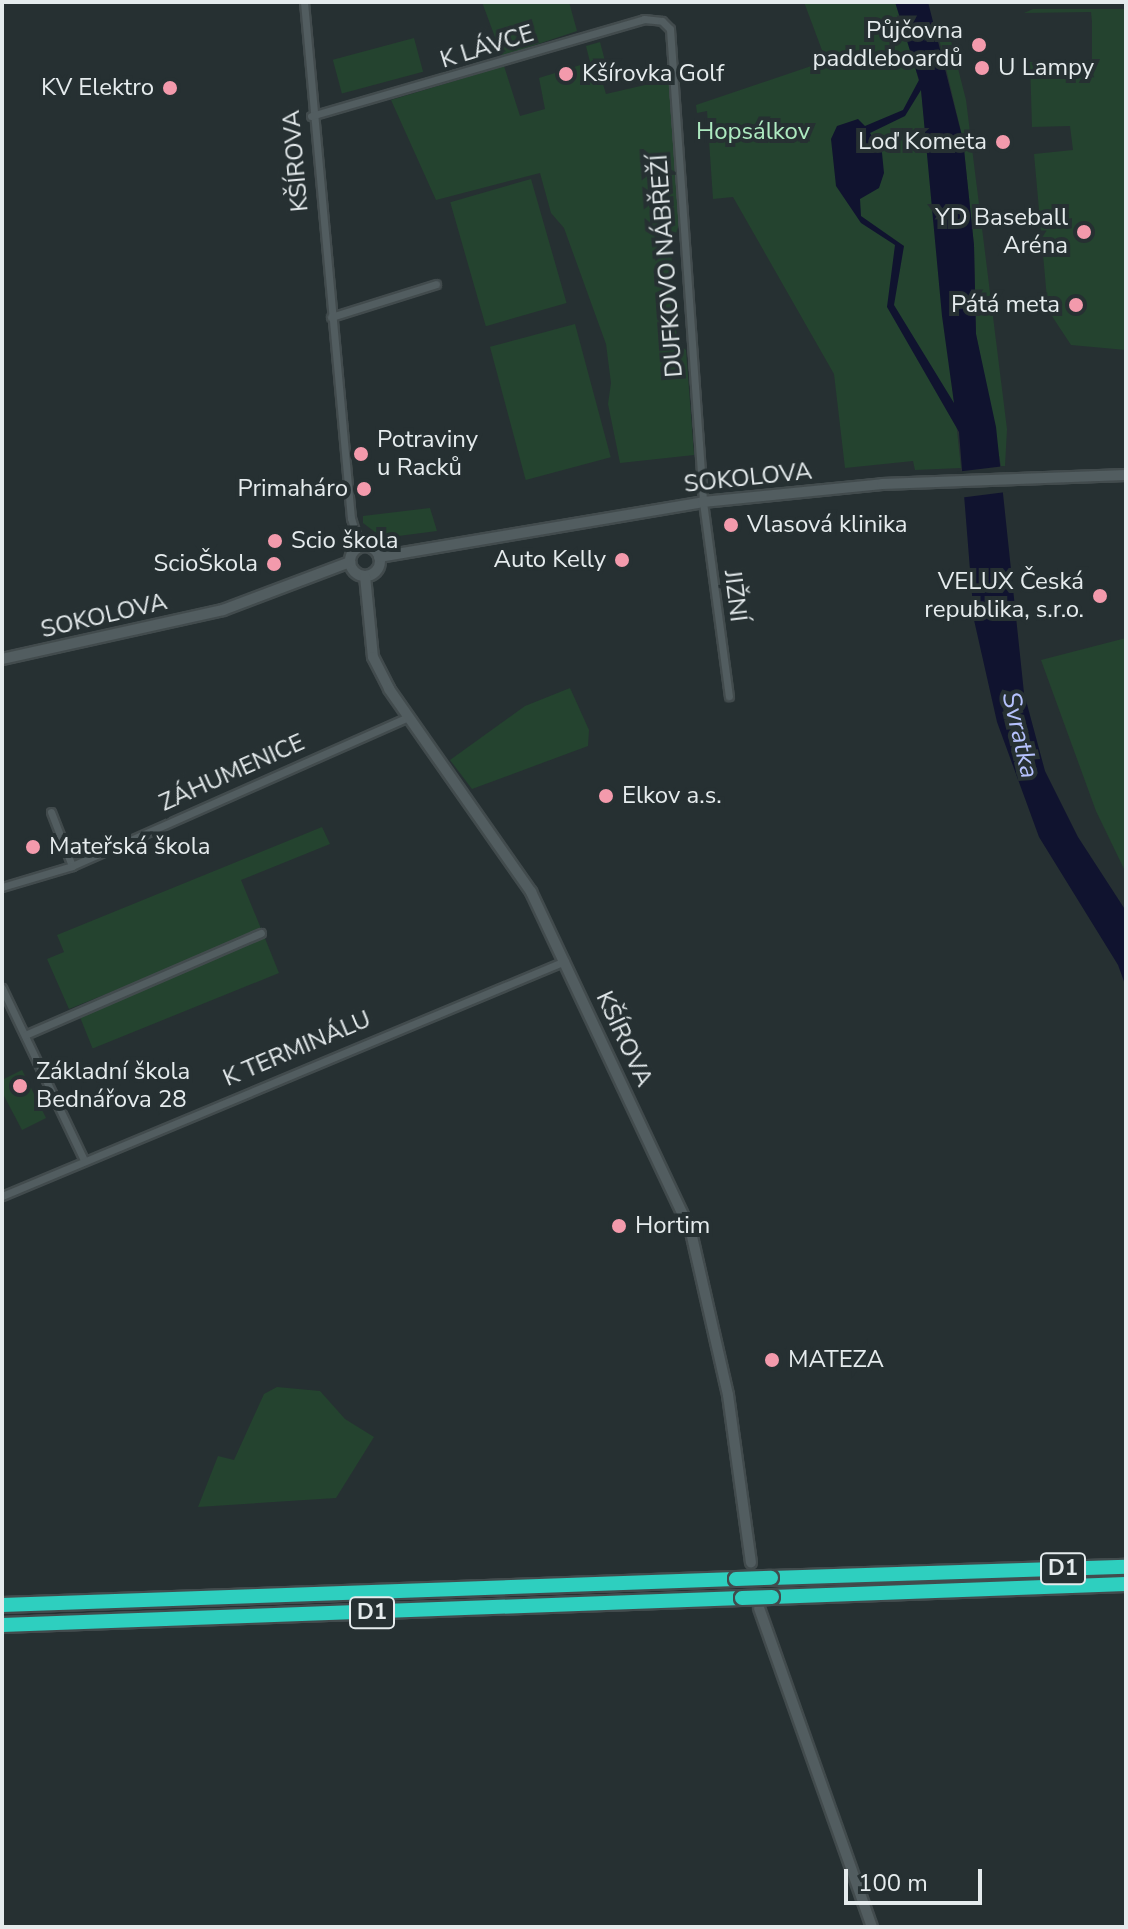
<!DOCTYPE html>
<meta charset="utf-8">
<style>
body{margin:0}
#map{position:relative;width:1128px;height:1929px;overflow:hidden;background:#263032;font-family:"Nunito Sans",sans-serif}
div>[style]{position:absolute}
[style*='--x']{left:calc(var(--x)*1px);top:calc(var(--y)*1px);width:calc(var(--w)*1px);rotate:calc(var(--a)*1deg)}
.green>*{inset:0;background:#24432f;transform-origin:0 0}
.water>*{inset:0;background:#10132f}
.pier>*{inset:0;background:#263032;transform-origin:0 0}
.roads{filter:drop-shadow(2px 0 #424b4d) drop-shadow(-2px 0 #424b4d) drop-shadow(0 2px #424b4d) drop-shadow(0 -2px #424b4d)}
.street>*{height:7px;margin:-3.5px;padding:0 3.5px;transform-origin:3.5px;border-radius:3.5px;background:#525d60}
.secondary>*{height:10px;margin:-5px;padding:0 5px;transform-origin:5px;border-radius:5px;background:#525d60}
.secondary>.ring{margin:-5px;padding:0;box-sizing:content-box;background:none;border:10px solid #525d60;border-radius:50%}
.highway>*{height:14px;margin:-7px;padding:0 7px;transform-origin:7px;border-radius:7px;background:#2ecfbf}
.bridges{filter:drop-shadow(2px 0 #424b4d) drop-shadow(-2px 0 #424b4d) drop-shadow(0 2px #424b4d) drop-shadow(0 -2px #424b4d)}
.highway-bridge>*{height:14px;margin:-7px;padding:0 7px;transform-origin:7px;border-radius:7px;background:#2ecfbf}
.dots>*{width:22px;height:22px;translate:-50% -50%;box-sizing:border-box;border:4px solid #263032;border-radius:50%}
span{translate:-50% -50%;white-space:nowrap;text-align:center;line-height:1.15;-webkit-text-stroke:8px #263032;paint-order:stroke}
.shield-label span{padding:2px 6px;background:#263032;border:2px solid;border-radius:6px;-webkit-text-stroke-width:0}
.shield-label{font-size:22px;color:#e5ebed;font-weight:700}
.poi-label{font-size:24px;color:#e5ebed}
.right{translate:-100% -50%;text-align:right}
.left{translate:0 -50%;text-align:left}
.street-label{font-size:24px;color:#e5ebed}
.park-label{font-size:24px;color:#adeac0}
.water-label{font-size:26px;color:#b5c1fc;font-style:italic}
.frame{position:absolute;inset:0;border:4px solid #e5ebed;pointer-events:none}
.scale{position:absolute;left:844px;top:1869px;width:138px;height:36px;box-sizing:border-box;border:4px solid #e5ebed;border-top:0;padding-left:10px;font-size:24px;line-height:28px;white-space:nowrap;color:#e5ebed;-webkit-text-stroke:6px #263032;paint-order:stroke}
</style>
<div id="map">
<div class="green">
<i style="clip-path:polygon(482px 2px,569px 2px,577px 31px,502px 56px)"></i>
<i style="clip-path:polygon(804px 2px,895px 2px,904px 26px,921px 89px,961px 468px,915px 470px,913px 461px,845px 468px,834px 374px,733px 197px,713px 199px,707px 111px,697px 113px,696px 105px,826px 61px)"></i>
<i style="clip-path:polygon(1033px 9px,1126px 9px,1126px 350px,1071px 345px,1048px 310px,1034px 154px,1073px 150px,1070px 126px,1032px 127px,1030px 62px,1092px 61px,1092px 22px,1091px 12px,1024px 13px)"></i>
<i style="clip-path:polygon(947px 25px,966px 100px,1007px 429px,1005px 466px,1001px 466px,976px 334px,974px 246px,963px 140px,936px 26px)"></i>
<i style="left:414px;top:38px;width:35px;height:84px;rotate:75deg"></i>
<i style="clip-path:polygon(600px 42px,605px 61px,597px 64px,606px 94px,671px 79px,679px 225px,671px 247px,677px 343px,686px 350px,694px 455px,620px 463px,608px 404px,611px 383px,606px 344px,564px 228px,551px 213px,540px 173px,436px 200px,391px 100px,504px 66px,520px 116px,545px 109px,539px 78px,590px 62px,586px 46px)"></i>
<i style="left:531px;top:179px;width:129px;height:84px;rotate:74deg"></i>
<i style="left:575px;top:324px;width:138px;height:88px;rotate:75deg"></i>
<i style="clip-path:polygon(430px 508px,437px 531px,383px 538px,363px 523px,363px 516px)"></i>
<i style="clip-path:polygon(1126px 638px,1126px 873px,1096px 811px,1041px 660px)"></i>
<i style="clip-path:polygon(570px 688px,589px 730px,588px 746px,472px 789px,450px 760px,525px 706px)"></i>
<i style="clip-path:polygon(322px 827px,330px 844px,241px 880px,262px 931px,69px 1009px,47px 959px,64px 952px,57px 935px)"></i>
<i style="left:264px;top:936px;width:40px;height:201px;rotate:68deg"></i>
<i style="clip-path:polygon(22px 1070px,46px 1118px,22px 1130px,2px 1092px,2px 1080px)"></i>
<i style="clip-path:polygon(277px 1387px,320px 1391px,345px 1419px,374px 1437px,336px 1498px,198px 1507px,218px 1456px,234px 1460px,264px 1394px)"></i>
</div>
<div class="water">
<i style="clip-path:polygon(evenodd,895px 2px,928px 2px,963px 140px,974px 245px,976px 334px,996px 427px,1024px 693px,1045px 771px,1078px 837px,1126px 911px,1126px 987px,1118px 965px,1039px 837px,997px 722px,974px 620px,959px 432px,887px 307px,895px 245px,861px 223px,836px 186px,831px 139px,837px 126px,858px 119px,865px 126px,903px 110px,919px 80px,895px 2px,921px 90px,942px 316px,954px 403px,894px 305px,904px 246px,861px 216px,860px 199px,879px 188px,884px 173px,882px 153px,870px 133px,905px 116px,921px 90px)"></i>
</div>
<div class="pier">
<i style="left:1005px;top:466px;width:26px;height:48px;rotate:83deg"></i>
</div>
<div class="roads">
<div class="street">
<i style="--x:304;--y:2;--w:518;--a:84.8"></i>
<i style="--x:351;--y:518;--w:30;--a:73"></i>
<i style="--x:311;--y:116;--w:347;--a:-16.2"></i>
<i style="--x:644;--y:19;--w:18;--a:6"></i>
<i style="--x:662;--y:21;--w:11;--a:45"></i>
<i style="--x:670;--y:29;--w:474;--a:86"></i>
<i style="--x:703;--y:502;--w:196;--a:82.4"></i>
<i style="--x:331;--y:317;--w:110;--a:-17.4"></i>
<i style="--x:51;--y:812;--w:58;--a:68.7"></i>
<i style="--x:2;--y:887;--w:73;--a:-16.7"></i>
<i style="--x:72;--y:866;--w:368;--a:-23.9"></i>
<i style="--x:2;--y:988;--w:191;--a:64.5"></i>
<i style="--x:25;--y:1035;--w:257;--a:-23.4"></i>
<i style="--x:2;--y:1196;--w:610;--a:-22.66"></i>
</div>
<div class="secondary">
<i class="ring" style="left:350px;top:546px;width:20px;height:20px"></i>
<i style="--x:379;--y:557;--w:329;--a:-9.6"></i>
<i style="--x:703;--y:502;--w:180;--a:-5.7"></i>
<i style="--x:882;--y:484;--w:244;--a:-2.1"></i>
<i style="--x:365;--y:576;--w:81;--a:84.4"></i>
<i style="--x:373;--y:657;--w:36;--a:63"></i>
<i style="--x:389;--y:689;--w:248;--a:55"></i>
<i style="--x:531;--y:892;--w:376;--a:64.8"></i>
<i style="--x:691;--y:1232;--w:167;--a:77.2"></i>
<i style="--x:728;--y:1395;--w:169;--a:82.2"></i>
<i style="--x:2;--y:659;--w:226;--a:-12.5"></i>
<i style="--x:223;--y:610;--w:136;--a:-20.7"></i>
<i style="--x:759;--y:1608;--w:338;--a:70.5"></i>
</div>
<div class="highway">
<i style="--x:771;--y:1578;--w:355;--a:-1.8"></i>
<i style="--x:772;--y:1597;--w:354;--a:-2.1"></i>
<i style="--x:2;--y:1605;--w:734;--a:-2.03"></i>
<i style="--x:2;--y:1625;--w:740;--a:-2.09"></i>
</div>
</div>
<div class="bridges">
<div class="highway-bridge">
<i style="--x:736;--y:1579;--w:35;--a:-2"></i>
<i style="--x:742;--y:1598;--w:30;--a:-2"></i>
</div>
</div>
<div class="dots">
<i style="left:979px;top:45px;background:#f39aac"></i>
<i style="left:982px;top:68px;background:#f39aac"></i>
<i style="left:566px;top:74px;background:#f39aac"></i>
<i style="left:170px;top:88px;background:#f39aac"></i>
<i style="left:1003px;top:142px;background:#f39aac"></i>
<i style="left:1084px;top:232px;background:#f39aac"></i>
<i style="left:1076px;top:305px;background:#f39aac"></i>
<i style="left:361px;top:454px;background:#f39aac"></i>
<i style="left:364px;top:489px;background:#f39aac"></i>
<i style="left:731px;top:525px;background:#f39aac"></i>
<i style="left:275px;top:541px;background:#f39aac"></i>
<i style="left:622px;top:560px;background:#f39aac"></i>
<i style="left:274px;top:564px;background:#f39aac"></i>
<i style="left:1100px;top:596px;background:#f39aac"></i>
<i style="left:606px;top:796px;background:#f39aac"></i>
<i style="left:33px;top:847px;background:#f39aac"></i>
<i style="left:20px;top:1086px;background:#f39aac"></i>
<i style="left:619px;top:1226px;background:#f39aac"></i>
<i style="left:772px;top:1360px;background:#f39aac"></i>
</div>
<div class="shield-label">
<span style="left:1063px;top:1569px">D1</span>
<span style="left:372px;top:1613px">D1</span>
</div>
<div class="poi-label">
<span class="right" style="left:963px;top:45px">Půjčovna<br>paddleboardů</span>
<span class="left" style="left:998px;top:68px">U Lampy</span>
<span class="left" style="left:582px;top:74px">Kšírovka Golf</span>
<span class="right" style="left:154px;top:88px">KV Elektro</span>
<span class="right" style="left:987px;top:142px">Loď Kometa</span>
<span class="right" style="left:1068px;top:232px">YD Baseball<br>Aréna</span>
<span class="right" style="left:1060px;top:305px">Pátá meta</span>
<span class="left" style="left:377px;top:454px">Potraviny<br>u Racků</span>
<span class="right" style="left:348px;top:489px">Primaháro</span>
<span class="left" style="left:747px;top:525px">Vlasová klinika</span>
<span class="left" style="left:291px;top:541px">Scio škola</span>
<span class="right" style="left:606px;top:560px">Auto Kelly</span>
<span class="right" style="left:258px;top:564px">ScioŠkola</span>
<span class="right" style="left:1084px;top:596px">VELUX Česká<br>republika, s.r.o.</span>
<span class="left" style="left:622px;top:796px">Elkov a.s.</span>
<span class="left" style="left:49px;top:847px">Mateřská škola</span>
<span class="left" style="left:36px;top:1086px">Základní škola<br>Bednářova 28</span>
<span class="left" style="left:635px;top:1226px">Hortim</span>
<span class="left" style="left:788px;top:1360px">MATEZA</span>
</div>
<div class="street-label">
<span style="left:487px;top:47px;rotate:-17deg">K LÁVCE</span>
<span style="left:296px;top:161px;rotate:-95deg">KŠÍROVA</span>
<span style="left:667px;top:266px;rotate:-94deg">DUFKOVO NÁBŘEŽÍ</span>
<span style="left:748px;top:478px;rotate:-6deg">SOKOLOVA</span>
<span style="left:735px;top:596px;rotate:83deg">JIŽNÍ</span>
<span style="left:104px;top:616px;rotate:-13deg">SOKOLOVA</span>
<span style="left:232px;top:773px;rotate:-24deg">ZÁHUMENICE</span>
<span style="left:624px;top:1039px;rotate:65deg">KŠÍROVA</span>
<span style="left:297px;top:1049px;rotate:-23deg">K TERMINÁLU</span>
</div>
<div class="park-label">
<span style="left:753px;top:132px">Hopsálkov</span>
</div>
<div class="water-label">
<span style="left:1020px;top:735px;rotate:77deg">Svratka</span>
</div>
<div class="frame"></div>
<div class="scale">100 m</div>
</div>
